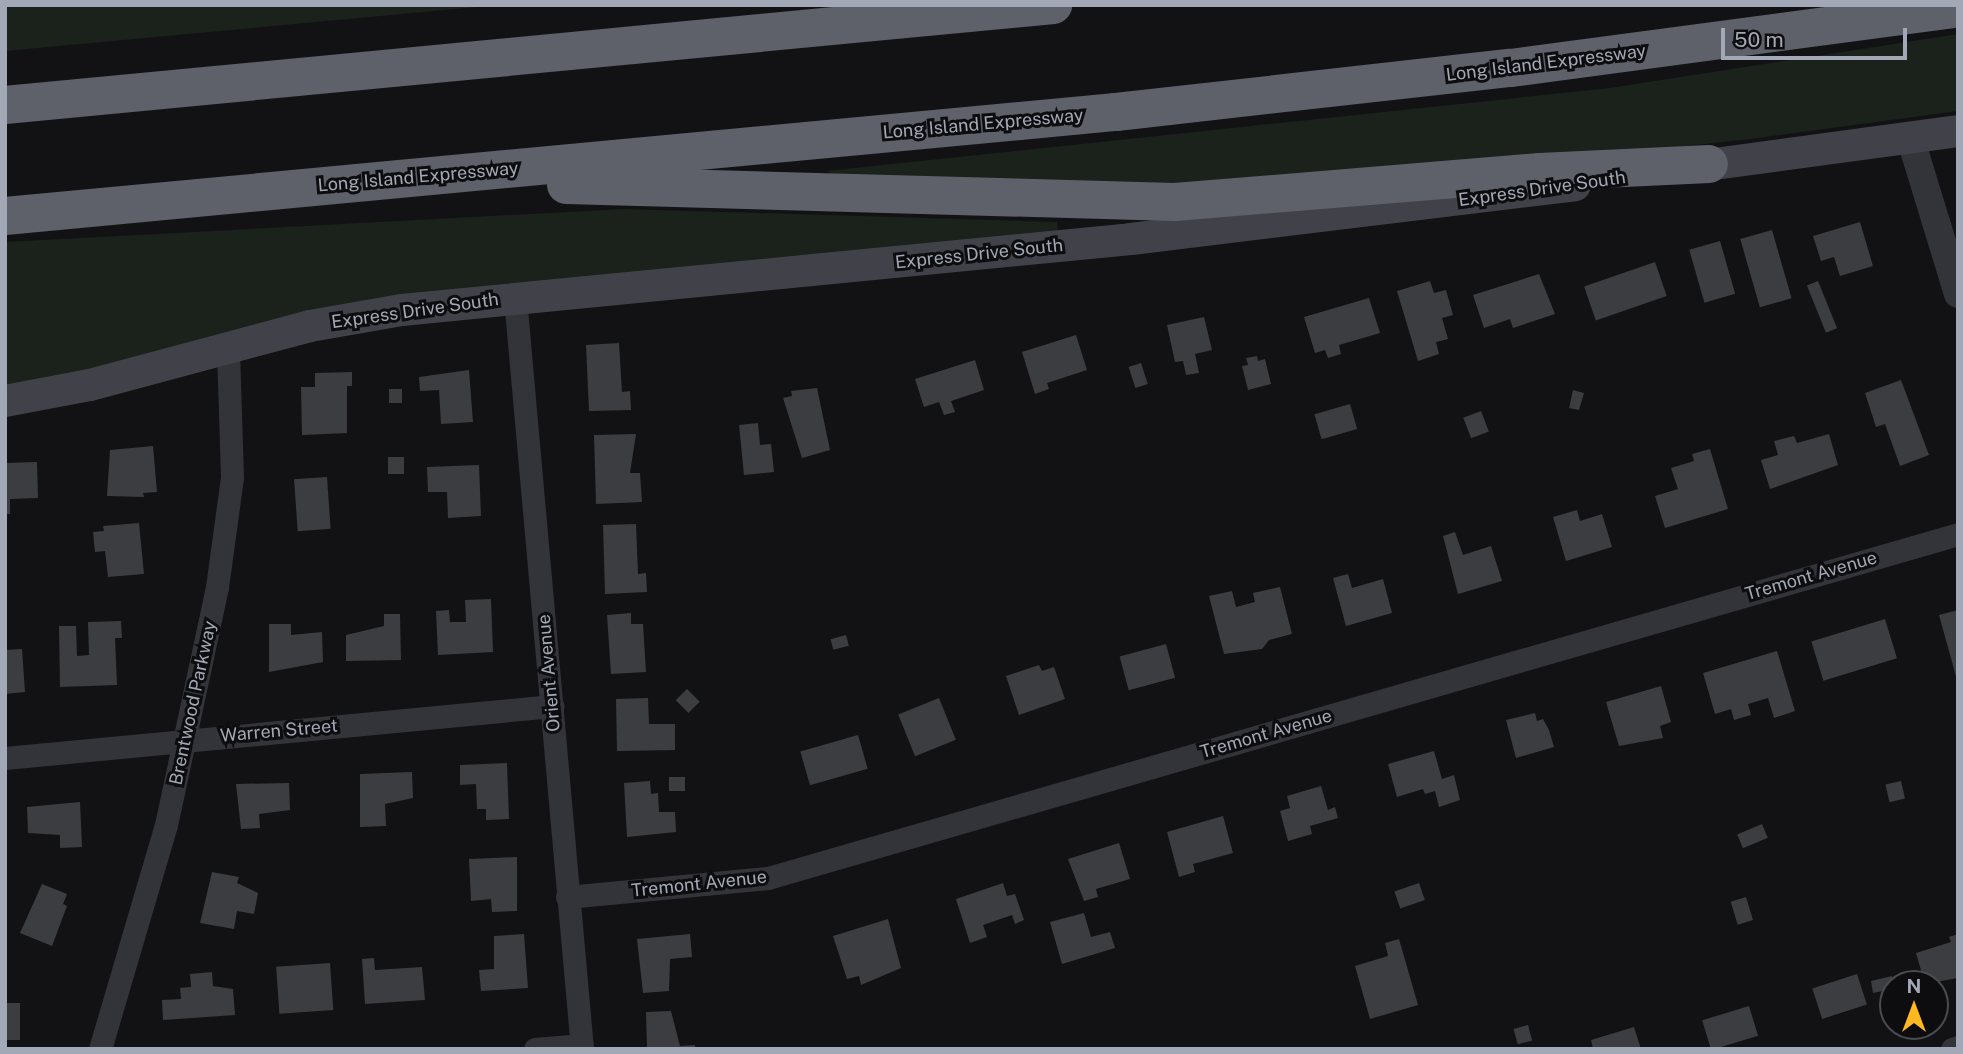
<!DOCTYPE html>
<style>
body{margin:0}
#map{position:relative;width:1963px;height:1054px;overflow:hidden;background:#121214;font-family:"Public Sans",sans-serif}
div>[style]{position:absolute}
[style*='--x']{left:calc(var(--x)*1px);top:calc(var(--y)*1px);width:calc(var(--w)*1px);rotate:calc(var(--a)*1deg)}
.green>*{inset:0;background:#1a221b}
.building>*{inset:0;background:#3c3d41;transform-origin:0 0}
.minor>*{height:23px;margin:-11.5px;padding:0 11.5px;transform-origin:11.5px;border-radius:11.5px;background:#333439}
.tertiary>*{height:28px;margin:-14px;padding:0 14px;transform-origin:14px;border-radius:14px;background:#333439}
.secondary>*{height:32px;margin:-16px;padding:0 16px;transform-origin:16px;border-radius:16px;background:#414249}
.motorway>*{height:38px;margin:-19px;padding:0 19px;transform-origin:19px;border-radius:19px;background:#5e616a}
span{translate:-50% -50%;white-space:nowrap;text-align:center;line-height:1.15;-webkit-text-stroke:6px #0d0d0f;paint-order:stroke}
.street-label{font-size:18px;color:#a2a8b5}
.frame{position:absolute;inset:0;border:7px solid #a2a8b5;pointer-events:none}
.north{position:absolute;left:1879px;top:970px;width:70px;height:70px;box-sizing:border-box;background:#0d0d0f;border:2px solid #494b51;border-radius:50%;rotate:0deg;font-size:19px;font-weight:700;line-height:28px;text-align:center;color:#a2a8b5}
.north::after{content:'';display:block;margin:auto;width:24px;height:32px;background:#ffb91f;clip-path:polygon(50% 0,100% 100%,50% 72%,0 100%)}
.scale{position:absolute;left:1721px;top:28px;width:186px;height:32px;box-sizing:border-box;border:4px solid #a2a8b5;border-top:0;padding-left:9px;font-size:21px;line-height:24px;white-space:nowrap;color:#a2a8b5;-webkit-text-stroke:5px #0d0d0f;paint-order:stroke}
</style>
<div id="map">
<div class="green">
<i style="clip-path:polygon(5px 5px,499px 5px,5px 51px)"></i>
<i style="clip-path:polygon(1958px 34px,1958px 111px,1742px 140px,1253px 191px,856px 182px,826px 171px,1610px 88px)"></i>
<i style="clip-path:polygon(625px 209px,1057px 222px,1058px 235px,376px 302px,109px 371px,5px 388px,5px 242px)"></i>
</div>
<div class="building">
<i style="clip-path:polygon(1860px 222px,1873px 266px,1840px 276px,1834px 257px,1821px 261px,1813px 236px)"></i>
<i style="left:1772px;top:230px;width:71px;height:33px;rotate:74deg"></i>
<i style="left:1720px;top:241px;width:55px;height:32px;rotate:74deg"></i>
<i style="left:1655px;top:262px;width:36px;height:75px;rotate:71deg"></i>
<i style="clip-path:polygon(1539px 274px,1555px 314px,1513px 328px,1510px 319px,1484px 328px,1473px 295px)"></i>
<i style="clip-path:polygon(1430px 281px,1434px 293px,1446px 290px,1453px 315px,1442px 318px,1448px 339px,1436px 342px,1439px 354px,1418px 361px,1397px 291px)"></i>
<i style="left:1818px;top:281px;width:51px;height:12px;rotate:68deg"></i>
<i style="clip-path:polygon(1369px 298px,1380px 333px,1339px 345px,1341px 354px,1328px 358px,1325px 350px,1315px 353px,1304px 317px)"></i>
<i style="clip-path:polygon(1204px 317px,1212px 350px,1195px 354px,1199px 373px,1186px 375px,1183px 361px,1175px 362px,1167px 325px)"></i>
<i style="clip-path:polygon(1076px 335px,1087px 370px,1047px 383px,1049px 389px,1035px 394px,1022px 352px)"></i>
<i style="clip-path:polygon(619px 343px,622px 392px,630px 391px,631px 410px,589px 411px,586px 345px)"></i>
<i style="clip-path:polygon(1257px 356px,1258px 361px,1265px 359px,1271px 384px,1248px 390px,1242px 366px,1248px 365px,1246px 358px)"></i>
<i style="clip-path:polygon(975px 360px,984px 390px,951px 401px,955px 412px,944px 415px,939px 402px,924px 407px,915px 379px)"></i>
<i style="left:1141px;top:363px;width:22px;height:13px;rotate:72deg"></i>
<i style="clip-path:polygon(469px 370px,473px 422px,441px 424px,439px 390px,420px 391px,419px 377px)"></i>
<i style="clip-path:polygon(352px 372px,352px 386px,347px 386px,347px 433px,302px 435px,301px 387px,315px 387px,315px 373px)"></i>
<i style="clip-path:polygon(1901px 380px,1929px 455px,1900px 466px,1885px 424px,1876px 427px,1865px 393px)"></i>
<i style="clip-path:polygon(817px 388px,830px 450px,802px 458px,783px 398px,792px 396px,791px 391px)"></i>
<i style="left:389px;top:389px;width:13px;height:14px"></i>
<i style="clip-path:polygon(1573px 390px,1584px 393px,1579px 410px,1569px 408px)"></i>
<i style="left:1350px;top:404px;width:26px;height:37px;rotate:74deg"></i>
<i style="left:1481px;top:411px;width:22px;height:19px;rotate:69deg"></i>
<i style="clip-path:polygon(758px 423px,760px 445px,771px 444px,774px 472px,744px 475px,739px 425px)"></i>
<i style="clip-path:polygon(636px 434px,630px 473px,640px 473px,642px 502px,596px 504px,594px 435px)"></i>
<i style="clip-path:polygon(1829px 434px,1838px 465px,1770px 489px,1761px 460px,1778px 455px,1774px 441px,1794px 436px,1797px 443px)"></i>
<i style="clip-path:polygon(153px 446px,157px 492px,143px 493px,144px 497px,107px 496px,110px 450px)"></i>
<i style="clip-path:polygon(1710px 449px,1728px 509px,1665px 528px,1655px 496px,1678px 489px,1671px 468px,1694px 461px,1692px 454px)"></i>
<i style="left:388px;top:457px;width:16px;height:17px"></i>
<i style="clip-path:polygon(37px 462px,38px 498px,10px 499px,10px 514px,5px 514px,5px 463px)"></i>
<i style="clip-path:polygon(479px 465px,481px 516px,448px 518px,447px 492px,428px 492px,427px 467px)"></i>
<i style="left:327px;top:477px;width:52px;height:33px;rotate:86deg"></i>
<i style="clip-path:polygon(1577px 510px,1580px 521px,1602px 514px,1612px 547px,1566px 561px,1553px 517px)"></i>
<i style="clip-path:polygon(139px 523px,144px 574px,108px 577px,105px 551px,95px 552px,93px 532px,104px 531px,103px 526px)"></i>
<i style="clip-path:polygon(636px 524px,638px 574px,646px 573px,647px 592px,605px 594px,603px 525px)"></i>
<i style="clip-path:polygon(1455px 532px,1463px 555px,1491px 546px,1502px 581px,1458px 594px,1443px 536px)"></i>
<i style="clip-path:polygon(1348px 574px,1352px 588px,1383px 579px,1392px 613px,1346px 626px,1333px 578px)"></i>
<i style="clip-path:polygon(1280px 587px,1292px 634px,1269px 640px,1262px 649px,1224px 654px,1209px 596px,1232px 591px,1236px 607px,1255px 602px,1253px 593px)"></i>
<i style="clip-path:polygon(491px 599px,493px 652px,438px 655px,436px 611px,449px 610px,450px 622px,466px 622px,465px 600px)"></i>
<i style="clip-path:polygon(1958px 610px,1958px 680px,1957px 680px,1939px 615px)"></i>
<i style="clip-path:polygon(631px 613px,631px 624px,643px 624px,646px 672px,611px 674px,607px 615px)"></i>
<i style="clip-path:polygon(384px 614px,400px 614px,401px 660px,346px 661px,346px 635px,384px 626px)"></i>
<i style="left:1885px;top:619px;width:41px;height:77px;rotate:73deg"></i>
<i style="clip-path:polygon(121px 621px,122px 638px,115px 638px,117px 685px,60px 687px,59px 626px,76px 626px,77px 656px,89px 655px,88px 622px)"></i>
<i style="clip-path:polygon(269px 624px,291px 624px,291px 635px,322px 632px,323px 662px,269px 672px)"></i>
<i style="left:846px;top:635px;width:11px;height:16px;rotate:75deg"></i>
<i style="left:1166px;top:644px;width:35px;height:48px;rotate:75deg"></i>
<i style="clip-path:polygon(22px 649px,25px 692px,5px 694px,5px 650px)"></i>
<i style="clip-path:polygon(1777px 651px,1795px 711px,1774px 718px,1768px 698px,1748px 704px,1751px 715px,1734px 720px,1731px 709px,1715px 714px,1703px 673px)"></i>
<i style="clip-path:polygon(1039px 665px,1042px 671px,1054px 667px,1065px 699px,1019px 715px,1006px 676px)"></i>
<i style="clip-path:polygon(1661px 686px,1671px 722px,1660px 726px,1663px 738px,1619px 746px,1606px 702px)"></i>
<i style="left:687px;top:689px;width:18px;height:16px;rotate:45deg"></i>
<i style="clip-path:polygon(648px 698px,649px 724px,675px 724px,675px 750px,617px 751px,616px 699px)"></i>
<i style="left:939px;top:698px;width:45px;height:44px;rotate:68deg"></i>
<i style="clip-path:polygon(1535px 713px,1537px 721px,1543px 719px,1549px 730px,1554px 747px,1516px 758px,1506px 720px)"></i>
<i style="left:858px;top:735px;width:35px;height:60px;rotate:74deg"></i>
<i style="clip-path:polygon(1434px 751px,1442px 779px,1454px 775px,1460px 800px,1439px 807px,1435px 791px,1425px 794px,1423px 789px,1397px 797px,1388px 764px)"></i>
<i style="clip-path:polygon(507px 763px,509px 819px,486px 820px,486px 809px,477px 809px,476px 784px,460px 785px,460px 765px)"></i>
<i style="clip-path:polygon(412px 772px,413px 798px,385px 804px,386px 826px,360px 827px,360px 774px)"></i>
<i style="left:669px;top:777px;width:16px;height:14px"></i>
<i style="clip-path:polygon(650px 781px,651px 794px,658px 793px,659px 812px,675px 812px,676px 832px,627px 837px,624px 783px)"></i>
<i style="left:1901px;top:781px;width:18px;height:16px;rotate:77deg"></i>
<i style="clip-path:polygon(289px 783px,290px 810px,259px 814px,260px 828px,241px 829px,236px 784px)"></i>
<i style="clip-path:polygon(1321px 786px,1328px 810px,1335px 807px,1338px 818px,1310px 826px,1312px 834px,1288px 841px,1280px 811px,1290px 808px,1287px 796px)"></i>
<i style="clip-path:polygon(80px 802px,82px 847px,60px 848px,60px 835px,28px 833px,27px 807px)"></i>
<i style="clip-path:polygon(1223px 816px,1233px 853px,1193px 864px,1195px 872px,1179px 877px,1167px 832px)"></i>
<i style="left:1762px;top:824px;width:15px;height:27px;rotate:67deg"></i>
<i style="clip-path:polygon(1119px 843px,1130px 879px,1096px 889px,1098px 897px,1084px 901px,1068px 859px)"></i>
<i style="clip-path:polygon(517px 857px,517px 911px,492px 912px,491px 899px,471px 901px,469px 859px)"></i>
<i style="clip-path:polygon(212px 872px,239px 877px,237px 883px,258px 893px,254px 914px,237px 911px,234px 929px,200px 923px)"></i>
<i style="clip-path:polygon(1003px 883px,1007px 896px,1015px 894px,1024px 920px,1015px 924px,1012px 915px,983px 925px,987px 937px,970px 943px,956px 899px)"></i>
<i style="left:1419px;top:883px;width:18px;height:26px;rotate:71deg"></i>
<i style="clip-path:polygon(42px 884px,67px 894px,63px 904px,67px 906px,52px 946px,20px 933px)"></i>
<i style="left:1746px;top:897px;width:24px;height:16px;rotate:73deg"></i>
<i style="clip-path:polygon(1084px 913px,1091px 937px,1110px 932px,1115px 948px,1062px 964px,1050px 922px)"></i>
<i style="clip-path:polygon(888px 919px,901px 968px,861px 985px,859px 976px,847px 979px,833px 936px)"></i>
<i style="clip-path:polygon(524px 934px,528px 988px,481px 991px,479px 970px,494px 969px,494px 936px)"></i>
<i style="clip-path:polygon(690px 934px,692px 957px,670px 959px,669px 991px,643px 993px,637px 939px)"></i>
<i style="clip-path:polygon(1958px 934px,1958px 978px,1925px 984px,1916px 953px,1951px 942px,1949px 937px)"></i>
<i style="clip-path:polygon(1399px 939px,1418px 1005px,1370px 1019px,1355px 966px,1388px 956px,1385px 943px)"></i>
<i style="clip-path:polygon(374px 958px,375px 970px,422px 967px,425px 1000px,365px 1004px,362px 959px)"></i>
<i style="left:330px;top:963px;width:47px;height:54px;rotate:86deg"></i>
<i style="clip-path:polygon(212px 972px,213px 986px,233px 989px,235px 1015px,163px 1020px,162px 1000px,181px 999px,180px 988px,191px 987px,190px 974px)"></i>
<i style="left:1857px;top:974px;width:32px;height:47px;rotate:72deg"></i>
<i style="clip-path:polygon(1892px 976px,1893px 989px,1873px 993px,1871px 981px)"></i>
<i style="left:5px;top:1003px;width:15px;height:37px"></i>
<i style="left:1749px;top:1006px;width:31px;height:49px;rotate:73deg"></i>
<i style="clip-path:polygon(671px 1011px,680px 1046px,695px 1045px,695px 1049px,647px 1049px,646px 1012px)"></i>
<i style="left:1528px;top:1025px;width:16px;height:15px;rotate:75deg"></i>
<i style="clip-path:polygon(1634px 1027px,1641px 1049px,1593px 1049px,1591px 1040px)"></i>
</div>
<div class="minor">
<i style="--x:515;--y:298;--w:754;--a:84.9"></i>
<i style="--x:5;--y:758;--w:550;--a:-5.42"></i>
<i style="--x:567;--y:897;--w:202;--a:-5.4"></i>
<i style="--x:768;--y:878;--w:1239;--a:-16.12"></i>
<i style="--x:100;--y:1049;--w:234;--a:-73.6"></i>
<i style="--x:166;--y:825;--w:243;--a:-77.9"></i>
<i style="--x:217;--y:587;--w:111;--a:-82.2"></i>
<i style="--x:232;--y:477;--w:129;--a:-91.8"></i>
<i style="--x:535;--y:1049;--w:47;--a:-4.9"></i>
<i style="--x:1952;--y:1049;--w:6;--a:-18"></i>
</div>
<div class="tertiary">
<i style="--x:1910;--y:137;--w:164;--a:73"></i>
</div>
<div class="secondary">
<i style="--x:1685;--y:168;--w:275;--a:-7.7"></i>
<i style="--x:5;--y:401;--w:86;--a:-10.7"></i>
<i style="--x:90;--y:385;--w:228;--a:-15"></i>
<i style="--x:310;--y:326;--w:93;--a:-9.9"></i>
<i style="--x:402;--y:310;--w:732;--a:-5.56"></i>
<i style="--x:1131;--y:239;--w:447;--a:-6.9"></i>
</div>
<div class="motorway">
<i style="--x:5;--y:105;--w:1053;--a:-5.45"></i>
<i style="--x:566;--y:185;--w:609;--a:1.6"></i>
<i style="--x:1175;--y:202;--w:366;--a:-4.7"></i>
<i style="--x:1540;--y:172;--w:169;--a:-2.7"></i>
<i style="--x:5;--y:216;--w:1116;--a:-5.35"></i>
<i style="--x:1116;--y:112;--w:397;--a:-6.4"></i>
<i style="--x:1511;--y:68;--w:451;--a:-7.6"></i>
</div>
<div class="street-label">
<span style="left:1546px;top:63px;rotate:-7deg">Long Island Expressway</span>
<span style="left:983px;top:124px;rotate:-5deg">Long Island Expressway</span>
<span style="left:418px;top:177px;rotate:-5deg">Long Island Expressway</span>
<span style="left:1542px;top:189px;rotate:-8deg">Express Drive South</span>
<span style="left:979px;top:254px;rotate:-6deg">Express Drive South</span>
<span style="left:415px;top:311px;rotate:-8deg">Express Drive South</span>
<span style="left:1811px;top:576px;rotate:-16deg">Tremont Avenue</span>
<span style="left:549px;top:673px;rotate:-95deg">Orient Avenue</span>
<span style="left:193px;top:703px;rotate:-78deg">Brentwood Parkway</span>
<span style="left:279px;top:731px;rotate:-5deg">Warren Street</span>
<span style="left:1266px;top:734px;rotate:-16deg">Tremont Avenue</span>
<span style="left:699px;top:884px;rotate:-6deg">Tremont Avenue</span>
</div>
<div class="frame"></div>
<div class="north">N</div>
<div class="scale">50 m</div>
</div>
